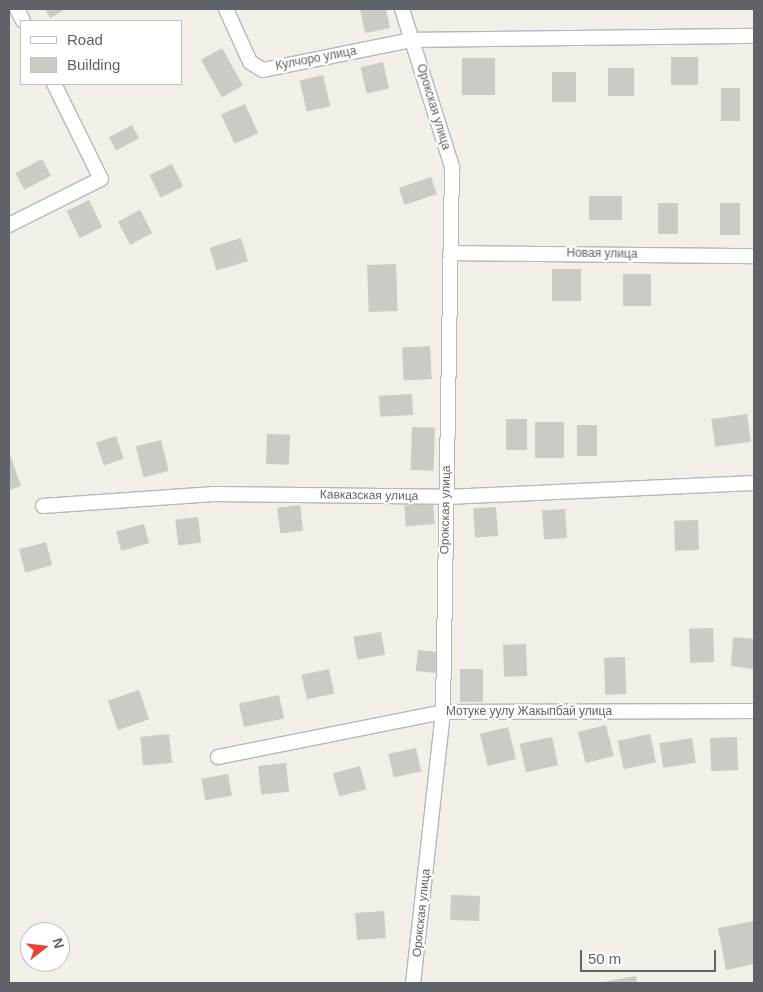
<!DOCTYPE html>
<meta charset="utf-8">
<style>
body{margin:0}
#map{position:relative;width:763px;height:992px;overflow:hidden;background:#f1efe8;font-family:Arial,sans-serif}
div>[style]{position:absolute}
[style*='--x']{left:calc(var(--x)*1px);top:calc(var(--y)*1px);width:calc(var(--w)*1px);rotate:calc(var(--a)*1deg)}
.building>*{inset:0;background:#cccac5;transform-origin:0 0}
.roads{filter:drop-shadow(1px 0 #b5b8bc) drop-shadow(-1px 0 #b5b8bc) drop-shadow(0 1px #b5b8bc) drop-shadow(0 -1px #b5b8bc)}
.minor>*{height:14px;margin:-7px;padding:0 7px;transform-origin:7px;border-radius:7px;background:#fff}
span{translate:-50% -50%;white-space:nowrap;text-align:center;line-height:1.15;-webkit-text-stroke:4px #fff;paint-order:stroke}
.street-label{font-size:12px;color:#5f6368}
.frame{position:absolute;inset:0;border:10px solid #5f6368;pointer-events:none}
.legend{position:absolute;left:20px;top:20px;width:162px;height:65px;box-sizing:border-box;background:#fff;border:1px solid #bfc1c3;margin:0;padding:6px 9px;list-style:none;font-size:15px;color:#5f6368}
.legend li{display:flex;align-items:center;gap:10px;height:25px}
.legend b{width:25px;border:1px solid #bfc1c3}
.north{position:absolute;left:20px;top:922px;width:50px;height:50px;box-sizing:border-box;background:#fff;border:1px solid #bfc1c3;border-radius:50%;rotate:74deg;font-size:14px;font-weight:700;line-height:20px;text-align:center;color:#5f6368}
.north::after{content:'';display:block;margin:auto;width:18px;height:22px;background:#ea4335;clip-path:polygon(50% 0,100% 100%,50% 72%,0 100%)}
.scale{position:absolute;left:580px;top:950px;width:136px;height:22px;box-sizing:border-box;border:2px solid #5f6368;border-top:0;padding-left:6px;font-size:15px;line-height:18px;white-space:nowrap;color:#5f6368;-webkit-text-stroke:4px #fff;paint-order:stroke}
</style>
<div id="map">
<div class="building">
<i style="clip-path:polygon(45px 9px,66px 9px,50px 18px)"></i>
<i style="clip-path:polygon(360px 9px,386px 9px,390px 28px,365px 33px)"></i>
<i style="left:222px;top:48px;width:43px;height:24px;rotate:61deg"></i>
<i style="left:671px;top:57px;width:27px;height:28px"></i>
<i style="left:462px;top:58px;width:33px;height:37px"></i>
<i style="left:383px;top:62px;width:27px;height:23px;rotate:77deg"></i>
<i style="left:634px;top:68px;width:28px;height:26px;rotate:90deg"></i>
<i style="left:552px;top:72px;width:24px;height:30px"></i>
<i style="left:323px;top:75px;width:32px;height:24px;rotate:77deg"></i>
<i style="left:721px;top:88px;width:19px;height:33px"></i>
<i style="left:245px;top:104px;width:32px;height:26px;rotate:66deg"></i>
<i style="left:132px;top:125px;width:15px;height:26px;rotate:62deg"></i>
<i style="left:42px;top:159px;width:19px;height:30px;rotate:62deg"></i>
<i style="left:172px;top:164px;width:25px;height:25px;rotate:64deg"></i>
<i style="left:431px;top:177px;width:18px;height:34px;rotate:71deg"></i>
<i style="left:622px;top:196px;width:24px;height:33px;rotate:90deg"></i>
<i style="left:89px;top:200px;width:30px;height:25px;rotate:64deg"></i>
<i style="left:678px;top:203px;width:31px;height:20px;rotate:90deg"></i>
<i style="left:720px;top:203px;width:20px;height:32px"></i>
<i style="left:140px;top:210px;width:26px;height:25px;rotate:62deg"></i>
<i style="left:241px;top:238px;width:24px;height:33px;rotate:73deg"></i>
<i style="left:396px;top:264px;width:47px;height:29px;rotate:88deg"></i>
<i style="left:552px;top:269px;width:29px;height:32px"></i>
<i style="left:623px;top:274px;width:28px;height:32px"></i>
<i style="left:430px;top:346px;width:33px;height:28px;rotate:87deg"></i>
<i style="left:412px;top:394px;width:21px;height:33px;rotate:87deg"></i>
<i style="left:747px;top:414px;width:28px;height:36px;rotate:82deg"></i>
<i style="left:527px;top:419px;width:31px;height:21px;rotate:90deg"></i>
<i style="left:564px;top:422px;width:36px;height:29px;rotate:90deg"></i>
<i style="left:577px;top:425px;width:20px;height:31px"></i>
<i style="left:412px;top:427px;width:23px;height:43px;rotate:2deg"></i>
<i style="left:267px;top:434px;width:23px;height:30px;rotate:2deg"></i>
<i style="left:116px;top:436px;width:24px;height:21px;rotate:71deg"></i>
<i style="left:161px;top:440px;width:32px;height:26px;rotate:76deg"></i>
<i style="clip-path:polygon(11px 457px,21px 486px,9px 490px,9px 458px)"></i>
<i style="left:433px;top:503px;width:21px;height:29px;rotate:85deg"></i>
<i style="left:300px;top:505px;width:26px;height:23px;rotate:83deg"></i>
<i style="left:496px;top:507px;width:29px;height:23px;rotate:86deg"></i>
<i style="left:565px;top:509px;width:29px;height:23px;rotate:86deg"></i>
<i style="left:198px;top:517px;width:26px;height:23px;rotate:83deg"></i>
<i style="left:698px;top:520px;width:30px;height:24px;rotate:88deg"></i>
<i style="left:144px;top:524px;width:20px;height:29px;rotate:75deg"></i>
<i style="left:46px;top:542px;width:24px;height:28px;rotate:75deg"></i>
<i style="left:713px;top:628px;width:34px;height:24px;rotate:88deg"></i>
<i style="left:381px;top:632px;width:23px;height:28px;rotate:80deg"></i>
<i style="clip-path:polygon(733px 637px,754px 639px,754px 669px,731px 666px)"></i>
<i style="left:526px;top:644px;width:32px;height:23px;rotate:88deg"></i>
<i style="left:418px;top:650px;width:20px;height:21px;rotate:6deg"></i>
<i style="left:625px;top:657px;width:37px;height:21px;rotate:88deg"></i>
<i style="left:329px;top:669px;width:25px;height:28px;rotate:78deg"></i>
<i style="left:460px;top:669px;width:23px;height:33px"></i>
<i style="left:139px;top:690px;width:31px;height:33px;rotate:71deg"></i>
<i style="left:279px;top:695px;width:24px;height:41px;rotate:78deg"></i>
<i style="left:606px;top:725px;width:32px;height:29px;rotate:76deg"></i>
<i style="left:508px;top:727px;width:33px;height:29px;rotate:76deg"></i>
<i style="left:169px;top:734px;width:29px;height:29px;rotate:84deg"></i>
<i style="left:650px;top:734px;width:29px;height:33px;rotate:78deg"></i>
<i style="left:552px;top:737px;width:29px;height:33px;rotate:78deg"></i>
<i style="left:737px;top:737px;width:33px;height:27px;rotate:88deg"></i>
<i style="left:692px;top:738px;width:25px;height:33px;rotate:81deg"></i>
<i style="left:416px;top:748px;width:24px;height:28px;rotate:78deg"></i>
<i style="left:286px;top:763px;width:29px;height:28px;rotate:84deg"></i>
<i style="left:360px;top:766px;width:24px;height:28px;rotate:75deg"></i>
<i style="left:228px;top:774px;width:22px;height:27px;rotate:80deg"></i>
<i style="left:451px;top:895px;width:29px;height:25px;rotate:2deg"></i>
<i style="left:384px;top:911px;width:27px;height:29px;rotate:86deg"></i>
<i style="clip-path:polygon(754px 921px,754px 964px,726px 970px,718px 928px)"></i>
<i style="clip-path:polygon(636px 976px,637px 983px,603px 983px,603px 982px)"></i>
</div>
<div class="roads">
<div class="minor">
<i style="--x:17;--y:9;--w:13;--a:63"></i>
<i style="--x:226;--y:9;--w:58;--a:65.6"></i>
<i style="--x:250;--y:62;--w:15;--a:32"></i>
<i style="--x:263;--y:70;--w:152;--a:-11.4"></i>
<i style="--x:412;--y:40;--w:342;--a:-0.7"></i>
<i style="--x:402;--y:9;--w:166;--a:72.4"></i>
<i style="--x:452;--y:167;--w:545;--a:90.95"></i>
<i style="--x:443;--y:712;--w:273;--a:96.3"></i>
<i style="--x:9;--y:225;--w:103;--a:-26.6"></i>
<i style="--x:101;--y:179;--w:106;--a:-116.3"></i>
<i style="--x:450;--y:253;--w:304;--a:0.6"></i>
<i style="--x:43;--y:506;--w:171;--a:-4"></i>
<i style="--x:214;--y:494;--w:232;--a:0.7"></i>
<i style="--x:446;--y:497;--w:308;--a:-2.6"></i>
<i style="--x:218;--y:757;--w:229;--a:-11.3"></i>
<i style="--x:443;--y:712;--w:311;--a:-0.2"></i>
</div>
</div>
<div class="street-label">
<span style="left:316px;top:59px;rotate:-11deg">Кулчоро улица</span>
<span style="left:433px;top:107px;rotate:73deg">Орокская улица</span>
<span style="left:602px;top:254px;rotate:1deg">Новая улица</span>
<span style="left:369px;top:496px;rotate:1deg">Кавказская улица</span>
<span style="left:446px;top:510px;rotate:-89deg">Орокская улица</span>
<span style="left:529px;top:712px">Мотуке уулу Жакыпбай улица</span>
<span style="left:422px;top:913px;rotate:-84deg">Орокская улица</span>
</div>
<div class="frame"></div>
<ul class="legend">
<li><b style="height:6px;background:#fff"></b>Road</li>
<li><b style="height:14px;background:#cccac5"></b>Building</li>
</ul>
<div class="north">N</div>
<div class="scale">50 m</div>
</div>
